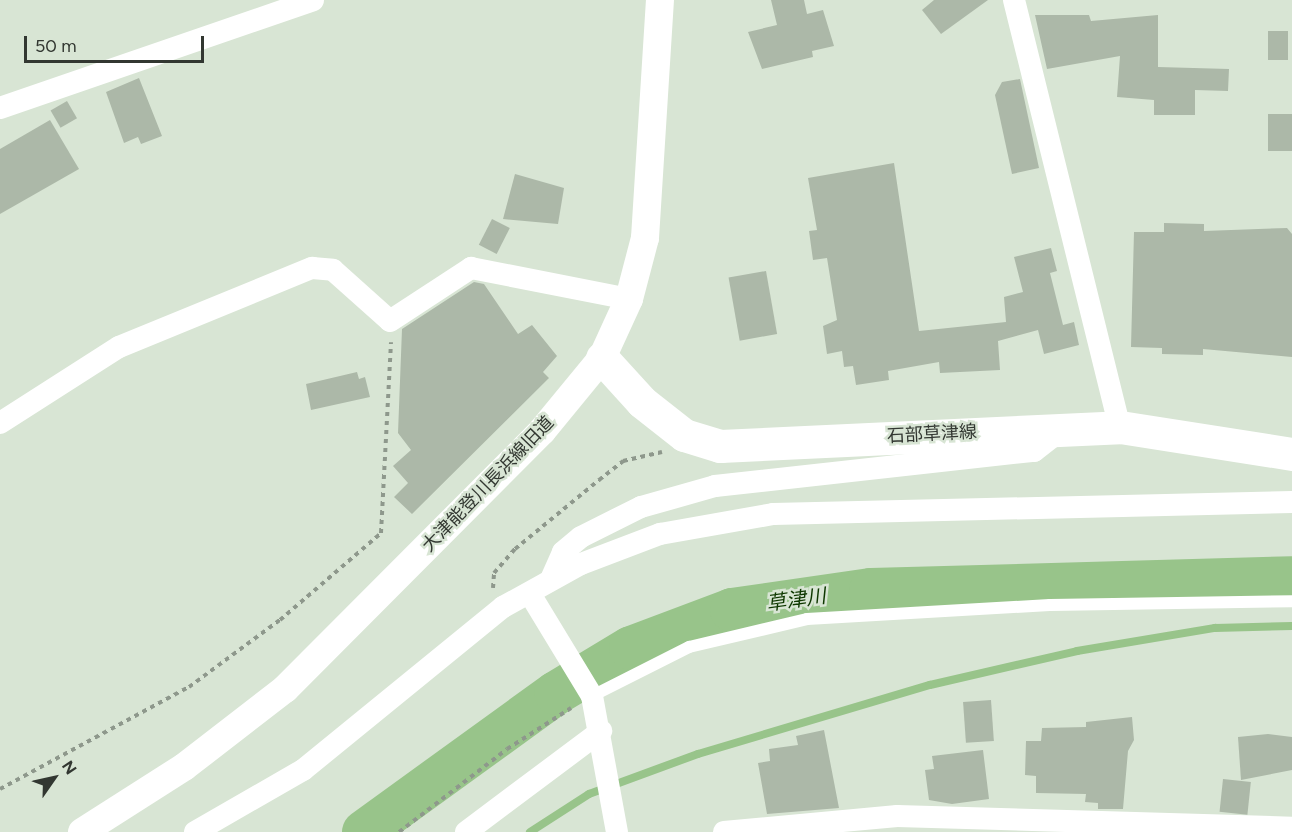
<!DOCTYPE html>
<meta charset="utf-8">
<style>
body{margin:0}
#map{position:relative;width:1292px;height:832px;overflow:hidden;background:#d8e5d4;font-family:Figtree,"Noto Sans JP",sans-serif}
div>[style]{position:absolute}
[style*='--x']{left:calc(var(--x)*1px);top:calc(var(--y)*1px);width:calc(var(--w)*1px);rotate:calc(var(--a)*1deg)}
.stream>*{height:8px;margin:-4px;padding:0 4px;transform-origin:4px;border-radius:4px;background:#98c48a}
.river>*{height:44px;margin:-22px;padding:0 22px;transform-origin:22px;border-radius:22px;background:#98c48a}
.building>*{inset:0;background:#acb8a8;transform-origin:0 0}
.path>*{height:4px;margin-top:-2px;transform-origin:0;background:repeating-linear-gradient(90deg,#8e988c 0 4.5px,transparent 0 9px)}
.service>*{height:12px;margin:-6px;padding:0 6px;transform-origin:6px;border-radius:6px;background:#fff}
.minor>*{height:22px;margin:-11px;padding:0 11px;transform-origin:11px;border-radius:11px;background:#fff}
.tertiary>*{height:28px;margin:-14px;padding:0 14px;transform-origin:14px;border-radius:14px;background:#fff}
.secondary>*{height:33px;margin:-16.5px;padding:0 16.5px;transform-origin:16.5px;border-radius:16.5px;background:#fff}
span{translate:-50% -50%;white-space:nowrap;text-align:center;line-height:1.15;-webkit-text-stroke:5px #d8e5d4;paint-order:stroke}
.street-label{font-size:18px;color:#323731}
.water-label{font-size:20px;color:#0e3800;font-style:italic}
.north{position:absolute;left:24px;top:748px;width:60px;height:60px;-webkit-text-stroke:4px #d8e5d4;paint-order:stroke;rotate:56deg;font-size:16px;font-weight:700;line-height:24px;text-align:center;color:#323731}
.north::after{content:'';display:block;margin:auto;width:21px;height:27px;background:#323731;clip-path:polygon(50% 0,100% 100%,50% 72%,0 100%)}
.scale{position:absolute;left:24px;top:36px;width:180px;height:27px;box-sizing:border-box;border:3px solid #323731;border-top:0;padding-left:8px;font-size:18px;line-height:21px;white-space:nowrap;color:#323731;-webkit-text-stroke:4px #d8e5d4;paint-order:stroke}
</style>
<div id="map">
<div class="stream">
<i style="--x:530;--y:832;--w:70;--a:-32.8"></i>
<i style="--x:589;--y:794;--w:116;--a:-20.2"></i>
<i style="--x:698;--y:754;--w:242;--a:-16.6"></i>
<i style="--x:930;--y:685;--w:151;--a:-13"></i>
<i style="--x:1077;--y:651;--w:140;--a:-9.5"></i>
<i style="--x:1215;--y:628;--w:77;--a:-1.5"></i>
</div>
<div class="river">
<i style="--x:364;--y:832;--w:237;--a:-35.9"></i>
<i style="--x:556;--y:693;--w:87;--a:-31"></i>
<i style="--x:631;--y:648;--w:108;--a:-20.6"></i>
<i style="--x:732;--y:610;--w:140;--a:-8.2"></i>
<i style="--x:871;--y:590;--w:421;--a:-1.6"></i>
</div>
<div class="building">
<i style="clip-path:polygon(771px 0,804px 0,807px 14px,823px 10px,834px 46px,812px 51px,813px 57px,762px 69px,748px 32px,777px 25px)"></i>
<i style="clip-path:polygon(934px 0,988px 0,941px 34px,922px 10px)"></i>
<i style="clip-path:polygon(1035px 15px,1089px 15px,1091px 21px,1158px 15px,1158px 67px,1229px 69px,1228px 91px,1195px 90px,1195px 115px,1154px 115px,1154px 100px,1117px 97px,1120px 56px,1047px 69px)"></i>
<i style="left:1288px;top:31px;width:29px;height:20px;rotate:90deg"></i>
<i style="clip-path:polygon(139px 78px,162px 136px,141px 144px,138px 137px,124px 143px,106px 92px)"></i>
<i style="clip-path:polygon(1020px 79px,1039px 168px,1012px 174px,995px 95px,1002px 82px)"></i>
<i style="left:67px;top:101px;width:20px;height:19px;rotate:60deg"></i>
<i style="left:1268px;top:114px;width:24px;height:37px"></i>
<i style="clip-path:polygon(50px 120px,79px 169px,0 214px,0 149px)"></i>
<i style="clip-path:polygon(894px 163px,919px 331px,1006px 322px,1004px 297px,1023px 292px,1014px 257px,1051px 248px,1057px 271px,1050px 273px,1063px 325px,1074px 322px,1079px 345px,1044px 354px,1038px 330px,998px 341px,1000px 370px,940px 373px,939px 362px,888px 371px,889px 380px,856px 385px,853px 366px,844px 367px,842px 351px,827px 354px,823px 326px,837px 320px,827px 258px,813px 260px,809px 231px,817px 230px,808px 178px)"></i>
<i style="clip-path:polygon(515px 174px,564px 188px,558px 224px,503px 219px)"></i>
<i style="left:492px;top:219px;width:20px;height:29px;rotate:27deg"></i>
<i style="clip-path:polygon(1164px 223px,1204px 224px,1204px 231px,1287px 228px,1292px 234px,1292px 357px,1203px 349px,1203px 355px,1162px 354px,1162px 348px,1131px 347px,1134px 232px,1164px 232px)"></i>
<i style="left:766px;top:271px;width:64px;height:38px;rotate:80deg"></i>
<i style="clip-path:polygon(474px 282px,484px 284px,518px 334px,532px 325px,557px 356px,543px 372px,549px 378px,412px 514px,394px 497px,408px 483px,393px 466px,411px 450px,398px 433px,402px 329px)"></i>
<i style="clip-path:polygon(357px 372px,359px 379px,365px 377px,370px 397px,311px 410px,306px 384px)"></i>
<i style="left:991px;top:700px;width:41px;height:28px;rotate:86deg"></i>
<i style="clip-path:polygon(1132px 717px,1134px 740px,1128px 751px,1123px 809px,1098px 809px,1098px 803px,1085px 802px,1086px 794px,1036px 793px,1036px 776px,1025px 775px,1026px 741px,1041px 741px,1042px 728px,1086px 727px,1086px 722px)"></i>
<i style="clip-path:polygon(824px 730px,839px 808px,767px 814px,758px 763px,770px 761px,769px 749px,798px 745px,796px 736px)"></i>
<i style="clip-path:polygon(1268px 734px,1292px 737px,1292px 770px,1241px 780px,1238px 737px)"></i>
<i style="clip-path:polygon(983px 750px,989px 799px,952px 804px,929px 800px,925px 770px,934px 769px,932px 756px)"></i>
<i style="left:1223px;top:779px;width:28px;height:33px;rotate:6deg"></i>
</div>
<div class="path">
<i style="--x:493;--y:588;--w:15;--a:-86"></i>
<i style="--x:494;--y:573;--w:32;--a:-49"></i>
<i style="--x:515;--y:549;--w:109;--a:-39.4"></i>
<i style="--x:599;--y:480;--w:31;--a:-38"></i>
<i style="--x:623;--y:461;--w:40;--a:-13"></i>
<i style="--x:0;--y:789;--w:215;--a:-28.4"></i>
<i style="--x:189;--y:687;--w:113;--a:-36.4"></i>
<i style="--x:280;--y:620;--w:133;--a:-40.7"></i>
<i style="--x:381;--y:533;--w:191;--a:-87"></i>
<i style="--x:399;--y:832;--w:136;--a:-37.5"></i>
<i style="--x:507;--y:749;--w:76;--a:-32.6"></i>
</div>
<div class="service">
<i style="--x:592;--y:696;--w:109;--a:-26.8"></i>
<i style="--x:689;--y:647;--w:121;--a:-13.3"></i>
<i style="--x:807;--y:619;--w:243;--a:-3.3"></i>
<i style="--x:1050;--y:605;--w:242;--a:-0.9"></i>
</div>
<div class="minor">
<i style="--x:1014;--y:0;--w:440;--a:76.1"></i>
<i style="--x:0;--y:108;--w:331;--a:-19"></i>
<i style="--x:0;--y:423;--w:141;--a:-32.6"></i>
<i style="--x:119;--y:347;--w:209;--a:-22.3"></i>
<i style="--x:312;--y:268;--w:21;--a:5"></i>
<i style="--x:333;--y:270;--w:76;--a:41.8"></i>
<i style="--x:390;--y:321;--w:97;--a:-33.2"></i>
<i style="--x:471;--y:268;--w:161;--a:11.1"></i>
<i style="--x:552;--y:577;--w:27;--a:-66"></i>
<i style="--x:563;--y:552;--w:23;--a:-40"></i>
<i style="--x:581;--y:537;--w:67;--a:-26.6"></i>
<i style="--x:641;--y:507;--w:77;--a:-15.8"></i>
<i style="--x:715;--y:486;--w:321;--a:-6.3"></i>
<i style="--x:1034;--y:451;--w:37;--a:-38"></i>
<i style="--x:530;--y:594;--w:119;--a:58.7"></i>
<i style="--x:592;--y:696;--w:138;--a:79.6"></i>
<i style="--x:195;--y:832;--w:125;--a:-29.9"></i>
<i style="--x:303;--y:770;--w:258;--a:-39.2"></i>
<i style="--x:503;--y:607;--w:89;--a:-28.9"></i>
<i style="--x:581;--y:564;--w:85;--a:-20.8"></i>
<i style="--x:660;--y:534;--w:115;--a:-10"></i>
<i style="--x:773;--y:514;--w:519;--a:-1.32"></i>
<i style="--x:466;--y:832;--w:169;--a:-36.8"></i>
<i style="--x:724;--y:832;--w:174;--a:-5.3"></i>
<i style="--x:897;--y:816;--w:395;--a:1.7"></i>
</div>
<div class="tertiary">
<i style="--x:82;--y:832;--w:121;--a:-32.5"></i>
<i style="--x:184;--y:767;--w:128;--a:-37.7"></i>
<i style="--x:285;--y:689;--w:364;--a:-45.1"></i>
<i style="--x:542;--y:431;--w:94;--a:-50.6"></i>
<i style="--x:602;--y:358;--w:65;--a:-65.4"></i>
<i style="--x:629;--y:299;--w:63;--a:-75.3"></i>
<i style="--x:645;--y:238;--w:238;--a:-86.4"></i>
</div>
<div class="secondary">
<i style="--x:602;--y:358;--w:59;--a:47.7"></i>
<i style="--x:642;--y:402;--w:53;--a:38.2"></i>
<i style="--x:684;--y:435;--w:38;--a:17"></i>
<i style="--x:720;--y:446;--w:400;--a:-2.7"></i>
<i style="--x:1120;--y:427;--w:174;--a:8.9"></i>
</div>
<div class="street-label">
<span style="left:932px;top:434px;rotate:-3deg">石部草津線</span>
<span style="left:488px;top:484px;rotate:-46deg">大津能登川長浜線旧道</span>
</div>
<div class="water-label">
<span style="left:796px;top:600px;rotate:-8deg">草津川</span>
</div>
<div class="north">N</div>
<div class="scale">50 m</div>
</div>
